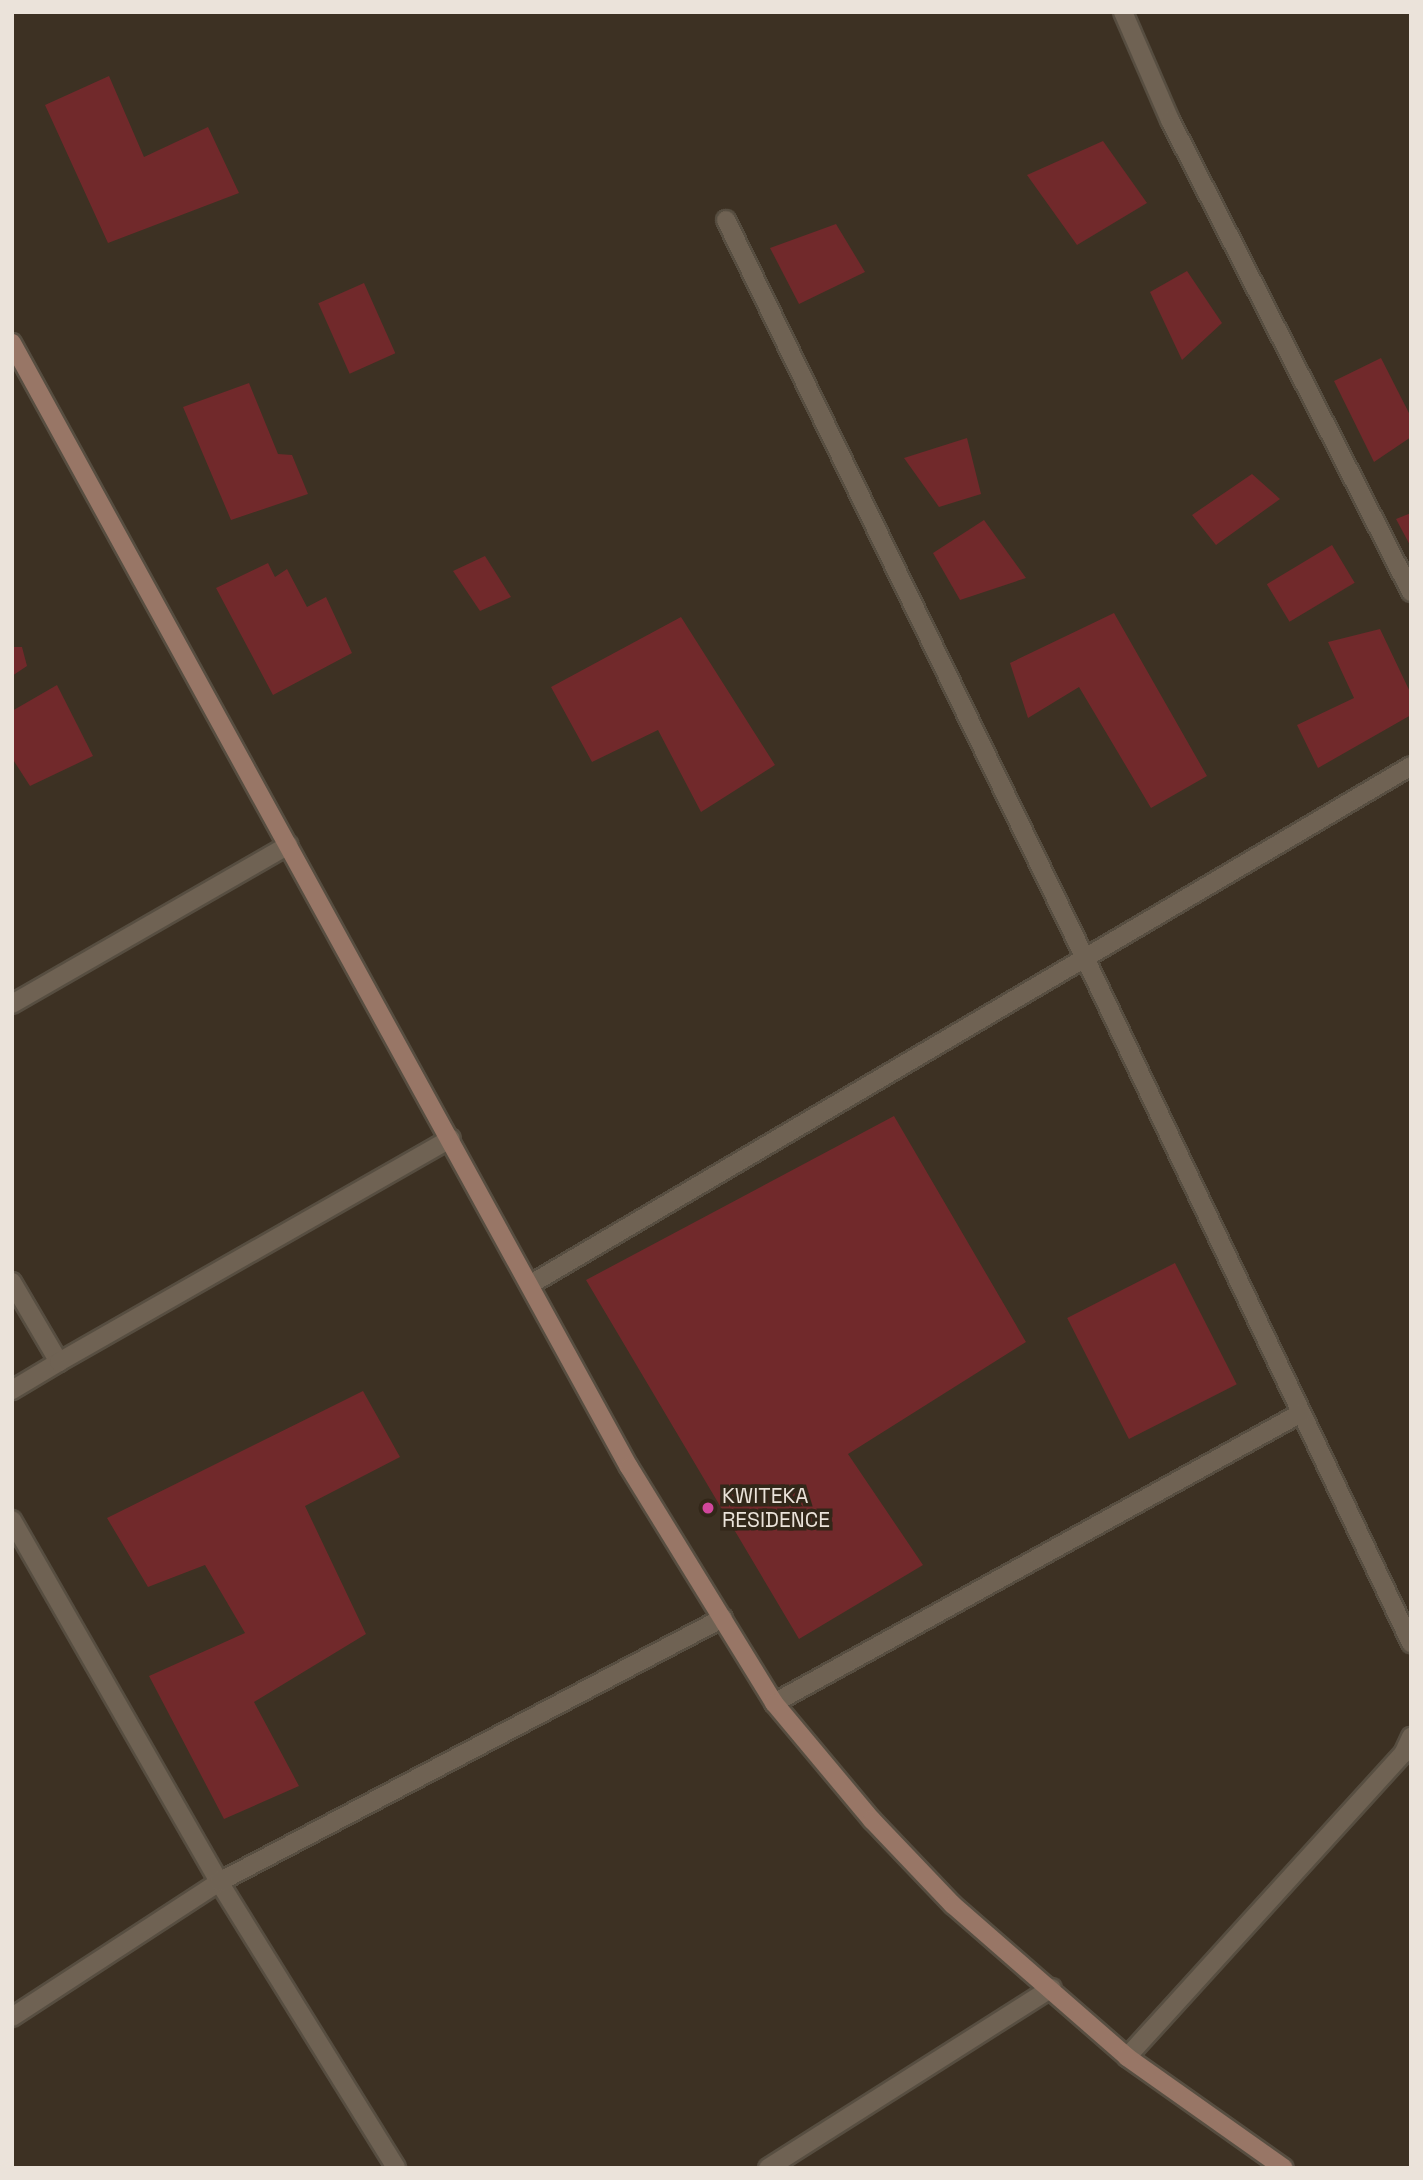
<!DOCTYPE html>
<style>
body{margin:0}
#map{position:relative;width:1423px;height:2180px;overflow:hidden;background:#3d3123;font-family:"Space Grotesk",sans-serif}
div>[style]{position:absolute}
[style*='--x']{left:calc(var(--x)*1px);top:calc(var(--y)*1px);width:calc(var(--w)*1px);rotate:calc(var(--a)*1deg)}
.building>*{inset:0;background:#71292b;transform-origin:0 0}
.roads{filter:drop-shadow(2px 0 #574e41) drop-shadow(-2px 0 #574e41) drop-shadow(0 2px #574e41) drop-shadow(0 -2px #574e41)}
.minor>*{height:18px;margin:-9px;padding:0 9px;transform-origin:9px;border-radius:9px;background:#6f6253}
.secondary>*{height:18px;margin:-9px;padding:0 9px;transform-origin:9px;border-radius:9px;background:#987666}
.dots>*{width:19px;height:19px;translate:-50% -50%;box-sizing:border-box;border:4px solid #322719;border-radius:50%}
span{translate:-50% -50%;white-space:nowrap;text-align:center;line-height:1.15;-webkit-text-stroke:7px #322719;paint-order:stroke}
.poi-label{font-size:21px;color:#ebe3da}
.left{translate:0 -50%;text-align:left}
.frame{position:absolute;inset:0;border:14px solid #ebe3da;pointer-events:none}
</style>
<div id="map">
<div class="building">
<i style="clip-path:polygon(109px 76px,144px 157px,208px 127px,239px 193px,108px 243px,45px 105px)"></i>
<i style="clip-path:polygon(1103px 141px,1147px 203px,1077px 245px,1027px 175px)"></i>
<i style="clip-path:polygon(836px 224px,865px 272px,799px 304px,770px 248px)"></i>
<i style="clip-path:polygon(1187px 271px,1222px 323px,1182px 360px,1150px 292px)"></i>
<i style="left:364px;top:283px;width:77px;height:50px;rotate:66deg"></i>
<i style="clip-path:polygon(1381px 358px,1411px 417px,1411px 437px,1374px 462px,1334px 381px)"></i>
<i style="clip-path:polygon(249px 383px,278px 454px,292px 455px,308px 494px,231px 520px,183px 407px)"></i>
<i style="clip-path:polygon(967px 438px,981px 494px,939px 507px,904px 458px)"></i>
<i style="clip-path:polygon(1252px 474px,1280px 499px,1216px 545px,1192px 515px)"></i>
<i style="clip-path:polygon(1411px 513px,1411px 547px,1396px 519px)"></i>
<i style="clip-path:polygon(984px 520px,1026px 578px,960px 600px,933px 553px)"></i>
<i style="left:1332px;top:545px;width:44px;height:76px;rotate:59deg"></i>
<i style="clip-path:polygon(485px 556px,511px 597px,480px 611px,453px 571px)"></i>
<i style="clip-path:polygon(268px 563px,275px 577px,287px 569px,307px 607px,326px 597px,352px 653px,273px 695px,216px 588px)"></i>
<i style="clip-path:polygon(1114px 613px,1207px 776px,1151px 808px,1079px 687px,1028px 718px,1010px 663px)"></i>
<i style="clip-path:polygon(681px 617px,775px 765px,701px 812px,658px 730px,592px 762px,551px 687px)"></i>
<i style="clip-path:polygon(1380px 629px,1411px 694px,1411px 715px,1318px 768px,1297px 725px,1354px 698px,1328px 642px)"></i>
<i style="clip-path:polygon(12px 647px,22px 647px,27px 666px,12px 676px)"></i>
<i style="clip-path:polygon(57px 685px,93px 756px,30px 786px,12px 758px,12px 711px)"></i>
<i style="clip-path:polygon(894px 1116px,1026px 1342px,848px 1454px,923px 1565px,799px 1639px,586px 1280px)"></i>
<i style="left:1175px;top:1263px;width:136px;height:121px;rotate:63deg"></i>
<i style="clip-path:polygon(363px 1391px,400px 1457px,305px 1506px,366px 1634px,254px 1702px,299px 1786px,224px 1819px,149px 1676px,245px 1633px,205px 1565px,148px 1587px,107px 1518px)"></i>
</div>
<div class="roads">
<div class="minor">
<i style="--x:1123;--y:12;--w:118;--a:66.5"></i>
<i style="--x:1170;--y:120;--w:530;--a:62.95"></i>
<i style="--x:726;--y:220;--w:821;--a:64.06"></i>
<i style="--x:1085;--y:958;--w:759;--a:64.55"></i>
<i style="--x:12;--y:1004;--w:319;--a:-29.9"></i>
<i style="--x:12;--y:1282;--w:93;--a:59.6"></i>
<i style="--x:59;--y:1362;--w:55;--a:149.2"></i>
<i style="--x:531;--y:1284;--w:1021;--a:-30.48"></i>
<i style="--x:59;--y:1362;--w:451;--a:-29.7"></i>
<i style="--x:12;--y:1520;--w:417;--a:60.2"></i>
<i style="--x:219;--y:1882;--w:336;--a:58.2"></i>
<i style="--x:774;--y:1703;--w:602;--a:-28.82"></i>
<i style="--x:12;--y:2017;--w:247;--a:-33.1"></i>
<i style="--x:219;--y:1882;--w:569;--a:-27.65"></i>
<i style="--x:1127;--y:2057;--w:410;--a:-47.7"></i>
<i style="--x:1403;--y:1754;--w:19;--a:-65"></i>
<i style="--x:768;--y:2168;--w:336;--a:-32.4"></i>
</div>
<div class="secondary">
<i style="--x:12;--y:343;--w:1282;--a:61.24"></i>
<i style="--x:629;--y:1467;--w:277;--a:58.4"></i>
<i style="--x:774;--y:1703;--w:153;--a:50.1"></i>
<i style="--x:872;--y:1820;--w:117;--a:46.4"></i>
<i style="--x:953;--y:1905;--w:231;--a:41.1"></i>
<i style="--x:1127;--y:2057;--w:192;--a:35.3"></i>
</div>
</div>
<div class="dots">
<i style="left:708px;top:1508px;background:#d1479c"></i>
</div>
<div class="poi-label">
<span class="left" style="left:722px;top:1508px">KWITEKA<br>RESIDENCE</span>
</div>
<div class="frame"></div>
</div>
